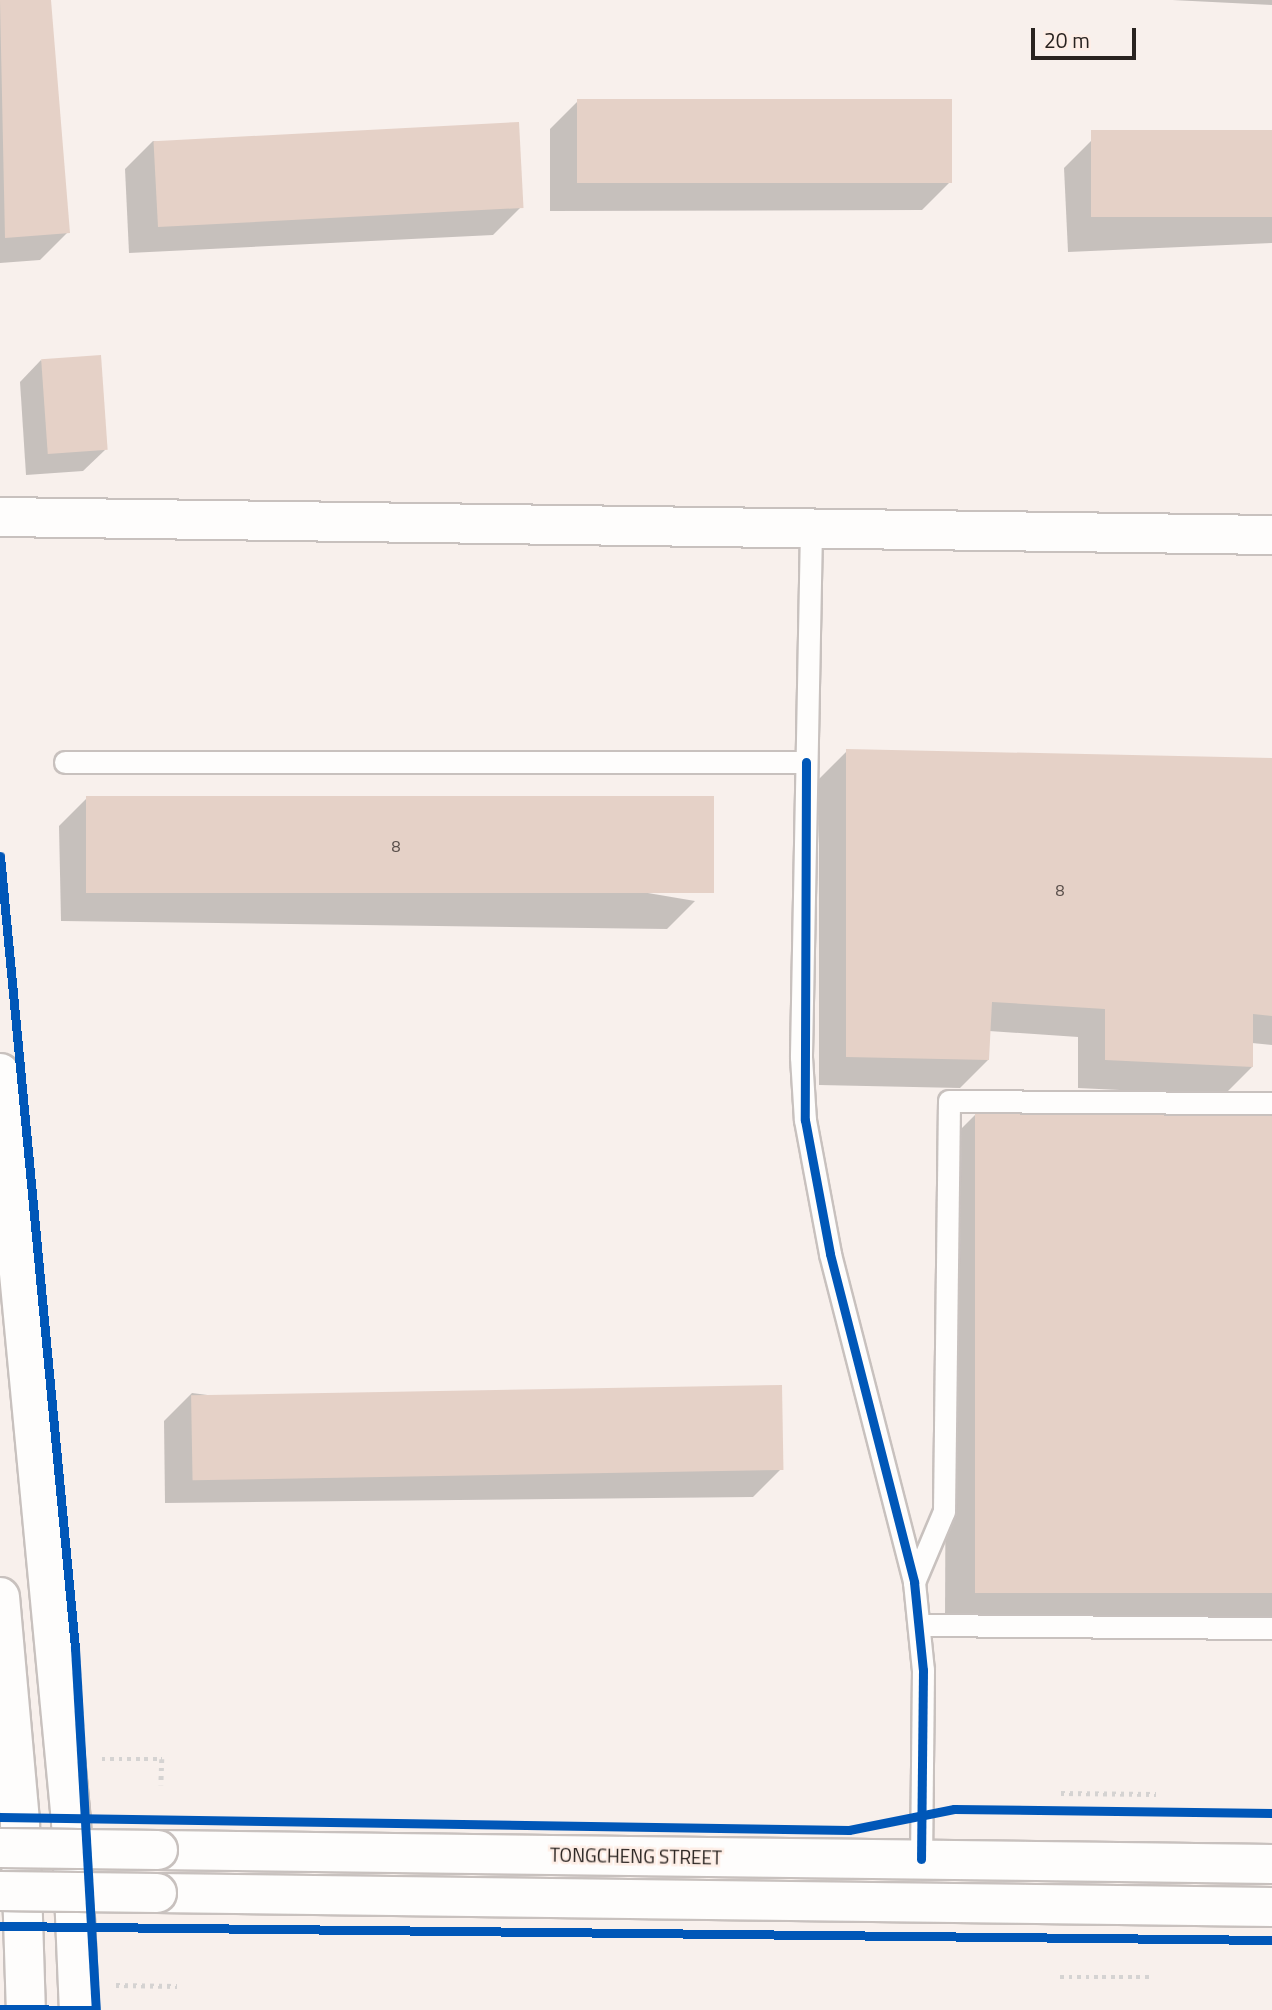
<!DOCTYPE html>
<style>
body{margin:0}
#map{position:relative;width:1272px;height:2010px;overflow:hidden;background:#f8f0ec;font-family:"Titillium Web",sans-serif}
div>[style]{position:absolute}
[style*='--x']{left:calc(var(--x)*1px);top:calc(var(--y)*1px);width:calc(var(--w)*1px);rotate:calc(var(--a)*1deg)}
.shadow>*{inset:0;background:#0003}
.building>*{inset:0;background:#e5d1c7;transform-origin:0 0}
.path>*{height:4.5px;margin-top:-2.25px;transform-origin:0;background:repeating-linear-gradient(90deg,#d5d3d2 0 3.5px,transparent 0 8.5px)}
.roads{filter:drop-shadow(2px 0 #c8c1be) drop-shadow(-2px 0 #c8c1be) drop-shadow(0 2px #c8c1be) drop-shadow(0 -2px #c8c1be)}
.service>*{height:21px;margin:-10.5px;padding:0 10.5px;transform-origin:10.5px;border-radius:10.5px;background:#fefdfc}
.minor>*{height:38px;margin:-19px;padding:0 19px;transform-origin:19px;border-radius:19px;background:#fefdfc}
.secondary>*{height:38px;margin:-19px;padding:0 19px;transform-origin:19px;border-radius:19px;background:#fefdfc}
.bridges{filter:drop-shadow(2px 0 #c8c1be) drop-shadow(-2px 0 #c8c1be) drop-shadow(0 2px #c8c1be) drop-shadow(0 -2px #c8c1be)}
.secondary-bridge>*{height:38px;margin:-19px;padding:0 19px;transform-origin:19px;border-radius:19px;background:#fefdfc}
.cycleway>*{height:9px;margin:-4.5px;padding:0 4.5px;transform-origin:4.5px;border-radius:4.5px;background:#0057b8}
span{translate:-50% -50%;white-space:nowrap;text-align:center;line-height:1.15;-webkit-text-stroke:5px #feeee6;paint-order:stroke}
.number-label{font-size:16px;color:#584e4a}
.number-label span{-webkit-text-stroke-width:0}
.street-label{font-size:19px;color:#292320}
.scale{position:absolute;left:1031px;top:28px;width:105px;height:32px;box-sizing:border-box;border:4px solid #292320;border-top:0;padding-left:9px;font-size:21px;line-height:24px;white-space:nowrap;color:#292320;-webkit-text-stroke:5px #feeee6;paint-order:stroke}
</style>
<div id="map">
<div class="shadow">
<i style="clip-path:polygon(0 0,49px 0,68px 232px,40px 260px,0 263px)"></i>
<i style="clip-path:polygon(1172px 0,1272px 0,1272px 5px)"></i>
<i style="clip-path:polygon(578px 101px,950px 182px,922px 210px,550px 211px,550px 129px)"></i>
<i style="clip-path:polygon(1272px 132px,1272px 243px,1068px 252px,1064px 168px,1092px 140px)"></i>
<i style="clip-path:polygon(153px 141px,521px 207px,493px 235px,129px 253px,125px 169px)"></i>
<i style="clip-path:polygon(41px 360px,105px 450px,83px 471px,26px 475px,20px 382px)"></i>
<i style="clip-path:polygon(847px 751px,1272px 760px,1272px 1045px,1252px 1043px,1252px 1067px,1224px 1095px,1078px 1088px,1078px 1037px,989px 1031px,988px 1060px,960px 1088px,819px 1085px,819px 779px)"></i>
<i style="clip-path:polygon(87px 798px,695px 901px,667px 929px,61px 921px,59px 826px)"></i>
<i style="clip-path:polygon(975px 1115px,1272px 1116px,1272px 1621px,945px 1620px,947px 1143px)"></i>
<i style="clip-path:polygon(192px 1393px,781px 1469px,753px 1497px,165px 1503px,164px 1421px)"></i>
</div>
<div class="building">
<i style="clip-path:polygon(0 0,51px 0,70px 233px,5px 238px)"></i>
<i style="left:952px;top:99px;width:84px;height:375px;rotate:90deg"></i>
<i style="left:519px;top:122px;width:86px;height:366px;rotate:87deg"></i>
<i style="left:1272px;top:130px;width:87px;height:181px;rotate:90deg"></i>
<i style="left:101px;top:355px;width:95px;height:60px;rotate:86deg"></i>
<i style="clip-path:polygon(846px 749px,1272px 758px,1272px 1016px,1253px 1014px,1253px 1067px,1105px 1060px,1105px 1009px,992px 1002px,989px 1060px,846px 1057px)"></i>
<i style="left:86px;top:796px;width:628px;height:97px"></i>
<i style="left:975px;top:1113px;width:297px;height:480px"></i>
<i style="left:782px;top:1385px;width:85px;height:591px;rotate:89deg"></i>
</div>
<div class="path">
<i style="--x:102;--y:1759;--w:60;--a:0"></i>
<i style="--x:162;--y:1759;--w:26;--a:92"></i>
<i style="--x:1061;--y:1793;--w:95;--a:0.6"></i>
<i style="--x:1060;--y:1977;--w:93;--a:0"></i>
<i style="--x:116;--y:1985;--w:61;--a:0.9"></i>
</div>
<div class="roads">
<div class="service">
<i style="--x:811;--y:529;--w:528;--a:91.09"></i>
<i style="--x:801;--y:1057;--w:63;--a:86.4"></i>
<i style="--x:805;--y:1120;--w:136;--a:79.4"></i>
<i style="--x:830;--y:1254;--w:339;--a:75.6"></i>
<i style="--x:914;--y:1582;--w:88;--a:84.2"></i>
<i style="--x:923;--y:1670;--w:189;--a:90.6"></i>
<i style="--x:65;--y:762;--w:741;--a:0"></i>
<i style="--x:914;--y:1582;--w:77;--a:-67.1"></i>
<i style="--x:944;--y:1511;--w:410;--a:-89.3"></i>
<i style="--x:949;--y:1101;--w:323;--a:0.4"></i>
<i style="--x:920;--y:1625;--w:352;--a:0.5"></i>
</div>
<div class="minor">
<i style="--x:0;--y:517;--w:1272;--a:0.81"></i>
</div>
<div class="secondary">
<i style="--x:0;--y:1073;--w:751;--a:84.58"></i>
<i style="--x:71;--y:1821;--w:189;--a:87.6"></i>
<i style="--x:0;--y:1597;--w:227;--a:84.9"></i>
<i style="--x:20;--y:1823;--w:187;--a:88.2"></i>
<i style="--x:158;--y:1850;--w:1114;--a:0.72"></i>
<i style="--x:157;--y:1893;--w:1115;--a:0.72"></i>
</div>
</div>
<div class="bridges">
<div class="secondary-bridge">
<i style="--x:0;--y:1848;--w:158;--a:0.7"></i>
<i style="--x:0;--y:1891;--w:157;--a:0.7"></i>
</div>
</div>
<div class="cycleway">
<i style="--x:806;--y:762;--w:358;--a:90.2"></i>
<i style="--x:805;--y:1120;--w:136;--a:79.4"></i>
<i style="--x:830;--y:1254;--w:339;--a:75.6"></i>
<i style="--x:914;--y:1582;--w:88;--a:84.2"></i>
<i style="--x:923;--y:1670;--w:189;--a:90.6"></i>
<i style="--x:0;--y:856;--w:796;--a:84.59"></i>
<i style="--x:75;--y:1648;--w:363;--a:86.7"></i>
<i style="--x:0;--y:1817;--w:849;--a:0.88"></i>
<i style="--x:849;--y:1830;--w:107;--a:-11.3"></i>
<i style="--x:954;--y:1809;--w:318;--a:0.7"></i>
<i style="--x:0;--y:1926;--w:1272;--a:0.63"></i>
<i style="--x:0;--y:2009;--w:91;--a:0.6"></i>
</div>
<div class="number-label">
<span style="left:396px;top:846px">8</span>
<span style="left:1060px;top:890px">8</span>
</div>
<div class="street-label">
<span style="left:636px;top:1856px;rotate:1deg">TONGCHENG STREET</span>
</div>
<div class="scale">20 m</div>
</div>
